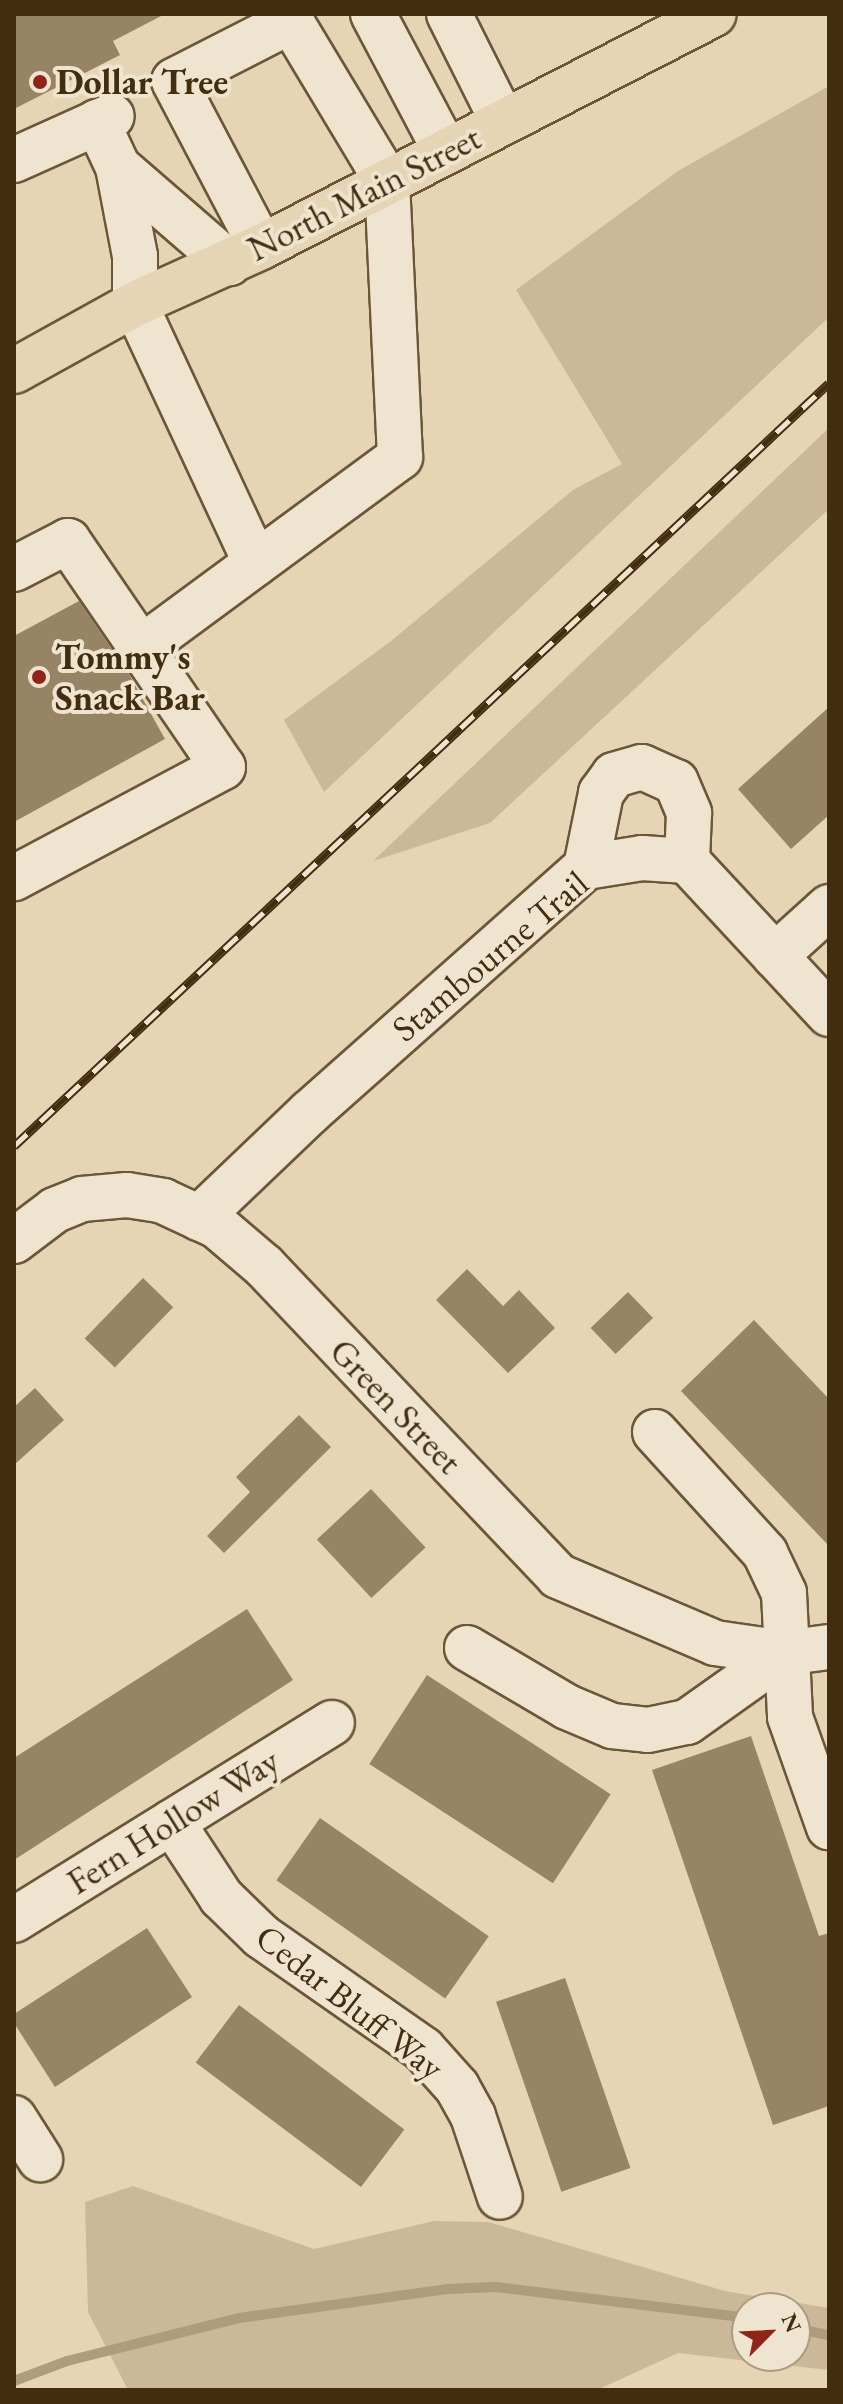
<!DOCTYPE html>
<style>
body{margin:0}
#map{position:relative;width:843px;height:2404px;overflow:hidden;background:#e6d5b5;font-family:"EB Garamond",serif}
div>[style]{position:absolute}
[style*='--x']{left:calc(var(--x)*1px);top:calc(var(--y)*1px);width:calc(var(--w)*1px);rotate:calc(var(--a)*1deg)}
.green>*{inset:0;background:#cab899}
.stream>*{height:10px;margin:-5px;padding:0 5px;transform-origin:5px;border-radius:5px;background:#ae9c7d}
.building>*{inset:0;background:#978465;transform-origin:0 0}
.roads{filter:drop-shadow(2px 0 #6b5738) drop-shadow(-2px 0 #6b5738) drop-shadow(0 2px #6b5738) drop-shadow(0 -2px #6b5738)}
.minor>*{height:44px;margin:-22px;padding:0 22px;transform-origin:22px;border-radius:22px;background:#efe4cf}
.major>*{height:44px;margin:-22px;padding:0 22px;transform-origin:22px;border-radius:22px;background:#e6d5b5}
.rail>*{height:9px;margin-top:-4.5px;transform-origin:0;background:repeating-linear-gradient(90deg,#efe4cf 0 18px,#422d0f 0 36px);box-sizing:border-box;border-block:2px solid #422d0f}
.dots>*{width:22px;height:22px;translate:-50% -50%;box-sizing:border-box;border:4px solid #efe4cf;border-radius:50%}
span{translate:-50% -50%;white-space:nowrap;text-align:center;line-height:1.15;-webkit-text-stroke:8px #efe4cf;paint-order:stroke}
.poi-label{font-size:36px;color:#422d0f;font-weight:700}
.left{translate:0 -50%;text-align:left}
.street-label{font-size:36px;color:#422d0f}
.frame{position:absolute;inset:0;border:16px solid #422d0f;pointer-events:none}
.north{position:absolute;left:731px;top:2292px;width:80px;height:80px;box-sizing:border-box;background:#efe4cf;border:2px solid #aa9b82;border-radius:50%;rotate:66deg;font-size:22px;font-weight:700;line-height:32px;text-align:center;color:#422d0f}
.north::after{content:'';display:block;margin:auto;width:28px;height:36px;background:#8f2418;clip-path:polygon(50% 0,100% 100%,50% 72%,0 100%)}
</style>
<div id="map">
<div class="green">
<i style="clip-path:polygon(829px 86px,829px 317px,324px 792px,284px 720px,391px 641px,573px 490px,622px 464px,516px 290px,678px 171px)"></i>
<i style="clip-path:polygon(829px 428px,829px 509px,490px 823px,373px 861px)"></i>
<i style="clip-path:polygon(evenodd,133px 2186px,314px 2249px,434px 2221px,488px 2222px,725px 2291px,829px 2308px,829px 2370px,678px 2353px,597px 2390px,128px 2390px,88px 2312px,85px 2202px,133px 2186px,747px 2308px,795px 2308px,795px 2356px,747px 2356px,747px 2308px)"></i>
</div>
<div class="stream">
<i style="--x:795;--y:2328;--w:35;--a:12"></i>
<i style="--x:14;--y:2381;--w:57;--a:-20.7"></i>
<i style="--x:67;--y:2361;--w:177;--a:-14"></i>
<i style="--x:239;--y:2318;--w:210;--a:-7.9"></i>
<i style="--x:447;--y:2289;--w:49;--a:-2.3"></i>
<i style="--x:496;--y:2287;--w:253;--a:7"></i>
</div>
<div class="building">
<i style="clip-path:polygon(14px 14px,165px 14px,113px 41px,120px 55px,14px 109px)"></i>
<i style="clip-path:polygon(79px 601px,130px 676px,165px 739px,14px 822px,14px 636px)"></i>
<i style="clip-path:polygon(829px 707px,829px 815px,791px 849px,738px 789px)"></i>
<i style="clip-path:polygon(467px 1269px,503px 1306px,519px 1290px,555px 1328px,508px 1373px,436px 1300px)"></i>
<i style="left:143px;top:1278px;width:42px;height:84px;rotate:44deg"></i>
<i style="left:628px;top:1292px;width:36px;height:52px;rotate:46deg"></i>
<i style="clip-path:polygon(754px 1320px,829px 1399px,829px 1546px,681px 1391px)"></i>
<i style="clip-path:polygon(35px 1388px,64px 1420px,14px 1465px,14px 1407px)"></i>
<i style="clip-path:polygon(299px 1415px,331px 1447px,224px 1553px,207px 1536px,250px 1492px,236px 1477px)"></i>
<i style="left:371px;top:1489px;width:80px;height:74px;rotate:47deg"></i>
<i style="clip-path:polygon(247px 1609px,293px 1680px,14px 1860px,14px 1758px)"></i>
<i style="left:427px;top:1675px;width:219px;height:106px;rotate:33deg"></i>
<i style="clip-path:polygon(751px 1736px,819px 1936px,829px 1933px,829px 2106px,773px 2125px,652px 1770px)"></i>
<i style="left:320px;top:1818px;width:206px;height:76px;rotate:35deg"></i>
<i style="clip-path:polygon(147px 1928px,192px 1997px,55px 2087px,14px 2023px,14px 2014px)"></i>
<i style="left:565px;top:1978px;width:201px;height:73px;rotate:71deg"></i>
<i style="left:239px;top:2005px;width:207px;height:72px;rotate:37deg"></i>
</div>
<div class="roads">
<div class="minor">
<i style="--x:373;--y:14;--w:156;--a:62.1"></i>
<i style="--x:449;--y:14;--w:121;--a:63.4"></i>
<i style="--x:97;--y:122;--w:50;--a:65"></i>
<i style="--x:118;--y:167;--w:91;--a:79.2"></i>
<i style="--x:135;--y:256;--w:48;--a:90"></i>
<i style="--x:135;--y:304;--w:286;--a:65"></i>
<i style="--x:14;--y:160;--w:107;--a:-24.2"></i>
<i style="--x:118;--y:167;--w:147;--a:40.9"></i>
<i style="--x:14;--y:569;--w:61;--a:-27.4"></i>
<i style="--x:68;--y:541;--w:274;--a:55.6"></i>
<i style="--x:223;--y:767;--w:237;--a:152"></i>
<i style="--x:141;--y:648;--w:322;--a:-36.4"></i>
<i style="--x:400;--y:457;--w:276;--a:-92.7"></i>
<i style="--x:387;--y:181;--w:187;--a:-121"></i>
<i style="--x:291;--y:21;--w:131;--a:152.9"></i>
<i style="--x:174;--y:81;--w:187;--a:62.3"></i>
<i style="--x:586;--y:867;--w:76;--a:-78.5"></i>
<i style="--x:601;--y:793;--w:22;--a:-54"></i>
<i style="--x:614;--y:775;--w:29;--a:-16"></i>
<i style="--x:642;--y:767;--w:37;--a:24"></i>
<i style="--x:676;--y:782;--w:34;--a:67"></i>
<i style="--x:689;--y:813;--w:48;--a:92.4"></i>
<i style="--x:775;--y:956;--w:73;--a:-42.2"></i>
<i style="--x:199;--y:1218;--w:153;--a:-43.7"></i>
<i style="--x:310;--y:1112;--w:369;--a:-41.6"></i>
<i style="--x:586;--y:867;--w:57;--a:-9.1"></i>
<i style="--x:642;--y:858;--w:45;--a:3.8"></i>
<i style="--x:687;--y:861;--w:209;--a:47.1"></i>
<i style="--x:14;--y:1241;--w:51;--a:-37.1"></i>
<i style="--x:55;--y:1210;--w:29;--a:-22"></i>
<i style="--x:82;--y:1199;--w:45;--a:-5.1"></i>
<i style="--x:127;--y:1195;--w:36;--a:9"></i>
<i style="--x:163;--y:1201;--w:60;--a:24.8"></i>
<i style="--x:217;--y:1226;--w:62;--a:40.4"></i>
<i style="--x:264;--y:1266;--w:427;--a:46.5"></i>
<i style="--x:558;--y:1576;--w:171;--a:23.1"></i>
<i style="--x:715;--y:1643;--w:70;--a:8.2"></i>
<i style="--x:784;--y:1653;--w:45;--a:-7.6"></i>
<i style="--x:655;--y:1432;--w:164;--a:47.7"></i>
<i style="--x:765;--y:1553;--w:44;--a:64.6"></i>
<i style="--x:784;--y:1593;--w:124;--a:87.2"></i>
<i style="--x:790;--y:1717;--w:117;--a:70.5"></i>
<i style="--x:467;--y:1648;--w:116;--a:30.5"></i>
<i style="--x:567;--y:1707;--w:49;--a:22.9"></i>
<i style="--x:612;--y:1726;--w:36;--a:6"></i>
<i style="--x:648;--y:1730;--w:40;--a:-12"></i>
<i style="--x:687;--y:1722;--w:119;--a:-35.4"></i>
<i style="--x:172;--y:1822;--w:90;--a:56.8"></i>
<i style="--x:221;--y:1897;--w:56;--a:44.3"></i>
<i style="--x:261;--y:1936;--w:198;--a:34.9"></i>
<i style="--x:423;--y:2049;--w:51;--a:48.2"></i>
<i style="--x:457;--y:2087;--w:33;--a:61"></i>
<i style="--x:473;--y:2116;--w:85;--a:71.6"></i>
<i style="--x:14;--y:1920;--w:374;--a:-31.8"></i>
<i style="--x:14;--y:2118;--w:49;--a:57.6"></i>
</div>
<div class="major">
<i style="--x:14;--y:371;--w:138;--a:-29"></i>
<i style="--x:135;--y:304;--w:138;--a:-24.3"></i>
<i style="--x:261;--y:247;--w:509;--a:-27.22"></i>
</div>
</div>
<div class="rail">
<i style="--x:14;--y:1146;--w:1116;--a:-43.11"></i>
</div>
<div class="dots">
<i style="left:40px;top:82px;background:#8f2418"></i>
<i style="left:39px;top:677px;background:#8f2418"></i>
</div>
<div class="poi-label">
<span class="left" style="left:56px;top:82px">Dollar Tree</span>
<span class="left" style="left:55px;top:677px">Tommy's<br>Snack Bar</span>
</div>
<div class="street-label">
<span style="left:364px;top:193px;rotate:-27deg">North Main Street</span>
<span style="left:490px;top:956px;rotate:-40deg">Stambourne Trail</span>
<span style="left:396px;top:1406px;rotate:46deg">Green Street</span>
<span style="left:173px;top:1821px;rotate:-32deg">Fern Hollow Way</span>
<span style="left:350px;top:2002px;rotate:38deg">Cedar Bluff Way</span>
</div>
<div class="frame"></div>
<div class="north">N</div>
</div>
